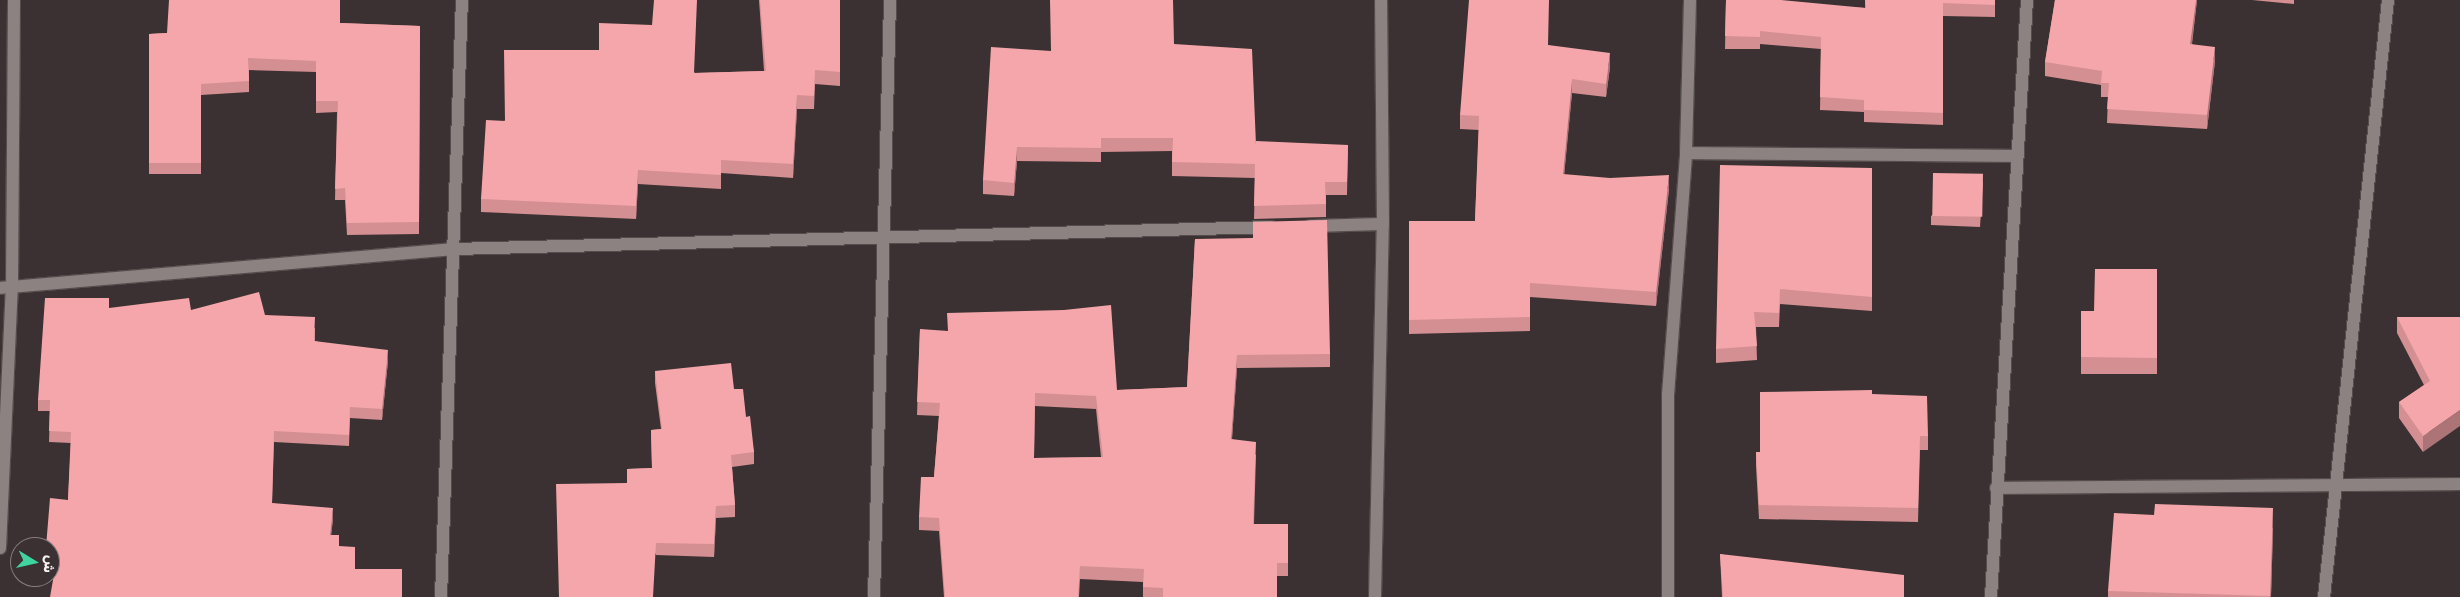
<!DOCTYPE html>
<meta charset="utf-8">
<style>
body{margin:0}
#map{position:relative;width:2460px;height:597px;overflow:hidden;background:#3b3132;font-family:Rubik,Vazirmatn,sans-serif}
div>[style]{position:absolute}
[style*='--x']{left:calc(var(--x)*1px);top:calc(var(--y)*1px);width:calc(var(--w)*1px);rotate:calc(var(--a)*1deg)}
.roads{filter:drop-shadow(1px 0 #554d4d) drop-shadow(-1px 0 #554d4d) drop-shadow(0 1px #554d4d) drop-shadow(0 -1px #554d4d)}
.minor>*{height:12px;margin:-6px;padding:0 6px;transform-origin:6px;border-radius:6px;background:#8d8282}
.wall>*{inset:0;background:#d38f92}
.shaded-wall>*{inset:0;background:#ac7477}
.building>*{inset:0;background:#f5a6aa;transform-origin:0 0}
span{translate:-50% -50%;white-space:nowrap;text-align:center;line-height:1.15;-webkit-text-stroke:5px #3b3132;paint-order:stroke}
.north{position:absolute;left:10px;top:537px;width:50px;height:50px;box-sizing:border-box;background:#3b3132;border:1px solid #867d7e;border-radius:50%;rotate:99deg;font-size:14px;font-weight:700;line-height:20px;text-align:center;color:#f7f0f0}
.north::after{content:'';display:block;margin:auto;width:18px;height:22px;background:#40d4a1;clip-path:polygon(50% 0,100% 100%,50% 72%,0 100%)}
</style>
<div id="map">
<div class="roads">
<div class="minor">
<i style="--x:1686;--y:153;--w:331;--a:0.5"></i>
<i style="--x:1311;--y:226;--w:72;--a:-1.6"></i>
<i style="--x:0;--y:288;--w:456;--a:-4.9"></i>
<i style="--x:454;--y:249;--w:817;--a:-1.54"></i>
<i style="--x:1996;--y:488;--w:464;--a:-0.5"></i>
<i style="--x:0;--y:548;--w:261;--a:-87.4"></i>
<i style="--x:12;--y:287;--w:287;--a:-89.6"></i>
<i style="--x:441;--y:597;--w:597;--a:-87.99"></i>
<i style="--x:874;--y:597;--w:597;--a:-88.46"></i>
<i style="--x:1375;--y:597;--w:373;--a:-88.8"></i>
<i style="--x:1383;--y:224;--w:224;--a:-90.5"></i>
<i style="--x:1668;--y:597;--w:202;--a:-90"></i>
<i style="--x:1668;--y:395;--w:243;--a:-85.7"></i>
<i style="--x:1686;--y:153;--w:153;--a:-88.5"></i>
<i style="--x:1991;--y:597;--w:598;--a:-86.55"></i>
<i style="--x:2324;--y:597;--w:600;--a:-83.88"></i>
</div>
</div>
<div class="wall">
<i style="clip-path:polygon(759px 0,840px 0,840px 86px,815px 84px,814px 109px,797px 109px,793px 178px,721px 173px,721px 189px,638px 184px,636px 219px,481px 212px,481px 199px,504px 121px,599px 50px,652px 25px,695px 73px,764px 71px)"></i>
<i style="clip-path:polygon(1726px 0,1865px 8px,1865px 0,1995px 0,1995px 17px,1943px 16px,1943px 125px,1864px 122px,1864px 112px,1820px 110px,1821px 49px,1760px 44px,1760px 49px,1725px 49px)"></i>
<i style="clip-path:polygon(2055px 0,2197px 0,2192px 44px,2215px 61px,2207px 129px,2107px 123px,2108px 97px,2101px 97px,2101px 85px,2045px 76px,2045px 62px)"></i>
<i style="clip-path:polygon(2252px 0,2294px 0,2294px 4px)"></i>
<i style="clip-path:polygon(340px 23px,420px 26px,419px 234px,347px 235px,345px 200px,335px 200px,337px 112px,316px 113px,316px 72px,249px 70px,249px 92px,201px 95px,201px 174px,149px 174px,149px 34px)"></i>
<i style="clip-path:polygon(1174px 44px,1256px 145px,1348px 145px,1347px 195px,1326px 195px,1326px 217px,1254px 219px,1255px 178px,1172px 176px,1172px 151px,1101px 152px,1101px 162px,1017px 161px,1014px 196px,983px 194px,983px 180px,1051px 51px)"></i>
<i style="clip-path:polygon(1548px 45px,1610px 67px,1606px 97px,1572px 93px,1564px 175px,1669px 189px,1656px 306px,1530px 297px,1530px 331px,1409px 334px,1409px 221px,1475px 221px,1479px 130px,1460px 129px,1460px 115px)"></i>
<i style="clip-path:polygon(1872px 168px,1872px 311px,1780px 304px,1779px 327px,1756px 327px,1757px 360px,1716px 363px,1716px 349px)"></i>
<i style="clip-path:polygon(1983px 182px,1980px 227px,1931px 225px,1931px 216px)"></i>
<i style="clip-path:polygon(evenodd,1195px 239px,1330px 354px,1330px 367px,1237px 368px,1232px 439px,1256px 455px,1254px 524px,1288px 524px,1288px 576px,1277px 576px,1277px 597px,1143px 597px,1143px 582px,1080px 579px,1079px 597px,944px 597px,939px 531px,919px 530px,919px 517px,934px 477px,939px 416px,917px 415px,920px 329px,1117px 390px,1187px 387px,1195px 239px,1035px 406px,1096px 409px,1101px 457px,1034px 458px,1035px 406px)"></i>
<i style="clip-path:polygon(2157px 269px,2157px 374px,2081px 374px,2081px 311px,2094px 311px)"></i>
<i style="clip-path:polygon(109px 308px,265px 315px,315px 328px,315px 341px,388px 361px,382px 420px,350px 418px,349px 446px,274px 442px,272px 503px,333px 519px,331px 535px,355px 569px,402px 597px,50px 562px,50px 547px,68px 500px,71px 443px,49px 442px,50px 411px,38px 411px,38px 400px)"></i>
<i style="clip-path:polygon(2397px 317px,2460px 317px,2423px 452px,2399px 418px,2399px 402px,2424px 385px,2397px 333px)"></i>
<i style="clip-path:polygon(655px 371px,734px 389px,746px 417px,754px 452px,754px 464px,732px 467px,735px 505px,735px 517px,716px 518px,714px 557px,656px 555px,627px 483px,627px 469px,652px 468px,651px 430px,661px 429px,655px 383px)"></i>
<i style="clip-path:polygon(1872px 394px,1928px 436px,1928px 450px,1920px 450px,1918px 522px,1759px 519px,1756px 466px,1756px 452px,1760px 452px)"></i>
<i style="clip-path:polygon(2273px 528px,2271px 597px,2108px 597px,2108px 591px)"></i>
<i style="clip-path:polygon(1720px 554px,1904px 597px,1722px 597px)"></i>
</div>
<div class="shaded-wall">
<i style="clip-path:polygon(2196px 0,2197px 0,2190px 58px,2190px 44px)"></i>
<i style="clip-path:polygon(2215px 47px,2215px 61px,2207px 129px,2207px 115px)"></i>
<i style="clip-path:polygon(1610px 53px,1610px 67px,1606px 97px,1606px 84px)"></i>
<i style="clip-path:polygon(1572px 79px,1572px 93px,1563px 188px,1563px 174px)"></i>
<i style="clip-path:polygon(797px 95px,797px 109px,793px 178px,793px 164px)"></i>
<i style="clip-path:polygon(1017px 147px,1017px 161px,1014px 196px,1014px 183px)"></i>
<i style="clip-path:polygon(638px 170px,638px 184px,636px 219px,636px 206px)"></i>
<i style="clip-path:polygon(1669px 175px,1669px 189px,1656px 306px,1656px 292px)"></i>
<i style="clip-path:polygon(388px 350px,388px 361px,382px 420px,382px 409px)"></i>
<i style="clip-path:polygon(1237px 355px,1237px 368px,1231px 452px,1231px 439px)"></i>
<i style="clip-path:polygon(2460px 410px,2460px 426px,2423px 452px,2423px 436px)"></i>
<i style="clip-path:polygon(716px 506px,716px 518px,714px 557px,714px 544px)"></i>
<i style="clip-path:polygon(333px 508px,333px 519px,330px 546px,330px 535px)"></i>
<i style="clip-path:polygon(2273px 508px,2273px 528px,2271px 597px,2270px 597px)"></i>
</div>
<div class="building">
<i style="clip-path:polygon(169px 0,340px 0,340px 23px,420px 26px,419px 222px,347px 223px,345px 188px,335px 189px,338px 101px,316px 101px,316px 61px,248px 58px,249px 81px,201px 84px,201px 163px,149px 163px,149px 34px,167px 33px)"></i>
<i style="clip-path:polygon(654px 0,697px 0,694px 73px,766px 71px,760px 0,840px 0,840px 72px,815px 70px,814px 96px,797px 95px,793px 164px,721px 160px,721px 175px,638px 170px,636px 206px,481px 199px,486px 120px,505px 121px,504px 50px,599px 50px,599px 23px,652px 25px)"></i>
<i style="clip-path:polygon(1050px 0,1173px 0,1174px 44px,1252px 49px,1256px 145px,1256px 141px,1348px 145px,1347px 182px,1325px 182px,1326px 204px,1254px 206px,1255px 164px,1172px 162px,1173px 138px,1101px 138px,1101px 148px,1017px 147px,1014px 183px,983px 180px,991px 47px,1051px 51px)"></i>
<i style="clip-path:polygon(1469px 0,1549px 0,1548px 45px,1610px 53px,1606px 84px,1572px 79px,1563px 174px,1610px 178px,1669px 175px,1656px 292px,1530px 283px,1530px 317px,1409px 320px,1409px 221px,1475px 221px,1479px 116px,1460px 115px)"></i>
<i style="clip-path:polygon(1726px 0,1781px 0,1866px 8px,1865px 0,1995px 0,1995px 5px,1943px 3px,1943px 113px,1864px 110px,1864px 100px,1820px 97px,1821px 37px,1760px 31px,1760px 37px,1725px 36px)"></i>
<i style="clip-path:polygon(2055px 0,2196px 0,2190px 44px,2215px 47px,2207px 115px,2107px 109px,2109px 83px,2101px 83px,2102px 71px,2045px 62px)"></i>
<i style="clip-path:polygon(1720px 165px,1872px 168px,1872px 297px,1780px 289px,1779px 313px,1754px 312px,1757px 346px,1716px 349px)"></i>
<i style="left:1933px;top:173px;width:50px;height:43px;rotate:1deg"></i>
<i style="clip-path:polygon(evenodd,1327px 220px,1330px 354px,1237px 355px,1231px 439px,1256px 442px,1253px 524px,1288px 524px,1288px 563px,1277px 563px,1277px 597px,1163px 597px,1163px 588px,1143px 587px,1144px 569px,1080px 566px,1078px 597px,945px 597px,939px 518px,919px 517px,921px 477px,934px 477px,940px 403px,917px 402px,920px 329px,948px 331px,947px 313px,1064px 310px,1111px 305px,1117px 390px,1187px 387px,1195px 239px,1253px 238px,1253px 222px,1327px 220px,1035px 393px,1096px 396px,1103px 457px,1034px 458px,1035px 393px)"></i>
<i style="clip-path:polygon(2095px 269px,2157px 269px,2157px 358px,2081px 357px,2081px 311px,2094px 311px)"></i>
<i style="clip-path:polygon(259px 292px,265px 315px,315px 317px,314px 341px,388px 350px,382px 409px,350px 407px,349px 435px,274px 431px,272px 503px,333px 508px,330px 535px,339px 535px,339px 546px,355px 547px,355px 569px,402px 569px,402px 597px,50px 597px,58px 552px,50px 551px,50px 547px,46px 547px,50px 498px,68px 500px,71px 432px,49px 431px,50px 400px,38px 400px,45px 298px,109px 298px,109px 308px,189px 298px,191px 310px)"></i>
<i style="clip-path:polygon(2397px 317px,2460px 317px,2460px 410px,2423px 436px,2399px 402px,2430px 381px)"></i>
<i style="clip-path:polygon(731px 363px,734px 389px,743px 389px,746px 417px,750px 416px,754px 452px,731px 455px,735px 505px,716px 506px,714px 544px,656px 543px,653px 597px,559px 597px,556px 484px,627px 483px,627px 469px,652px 468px,651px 430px,662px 429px,655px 371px)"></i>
<i style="clip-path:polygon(1872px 390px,1872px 394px,1927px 396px,1928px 436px,1920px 436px,1918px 508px,1759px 505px,1756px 452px,1760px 452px,1760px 392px)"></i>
<i style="clip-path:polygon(2155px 504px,2273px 508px,2270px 596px,2108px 591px,2114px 513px,2154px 515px)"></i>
<i style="clip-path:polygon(1720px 554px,1904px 575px,1904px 597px,1723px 597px)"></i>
</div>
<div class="north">ش</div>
</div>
